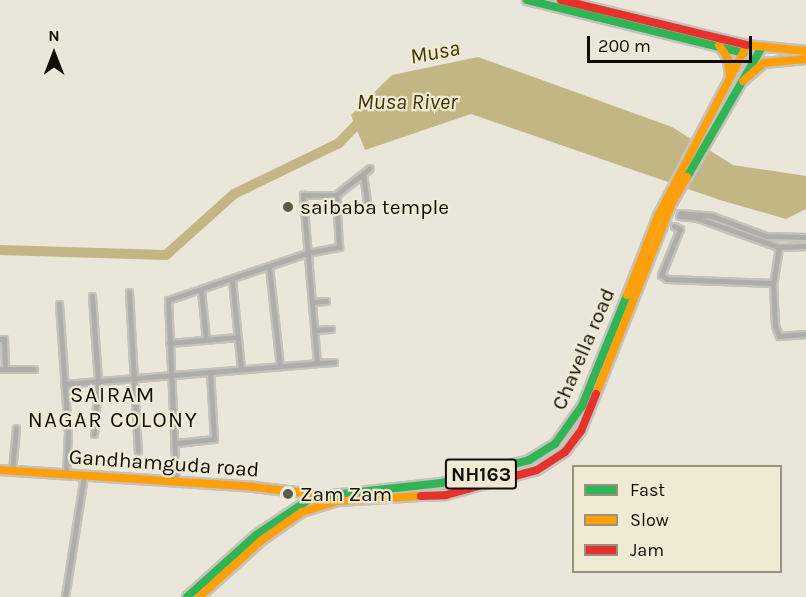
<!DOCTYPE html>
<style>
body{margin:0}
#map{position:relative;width:806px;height:597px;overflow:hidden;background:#eae6da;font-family:Karla,sans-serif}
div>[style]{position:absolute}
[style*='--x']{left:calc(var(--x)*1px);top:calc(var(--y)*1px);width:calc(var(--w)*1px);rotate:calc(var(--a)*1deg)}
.water>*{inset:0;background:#c2b685}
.river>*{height:10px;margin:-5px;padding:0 5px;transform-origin:5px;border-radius:5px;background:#c2b685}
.roads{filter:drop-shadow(2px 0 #c5c2ba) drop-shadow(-2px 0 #c5c2ba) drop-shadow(0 2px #c5c2ba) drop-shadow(0 -2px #c5c2ba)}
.street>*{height:5px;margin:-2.5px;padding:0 2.5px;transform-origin:2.5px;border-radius:2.5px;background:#aeada9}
.fast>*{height:8px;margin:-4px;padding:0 4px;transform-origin:4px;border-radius:4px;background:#30b455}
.slow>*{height:8px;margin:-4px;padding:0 4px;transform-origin:4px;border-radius:4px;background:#ff9f0a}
.jam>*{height:8px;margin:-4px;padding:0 4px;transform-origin:4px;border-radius:4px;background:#e5322d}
.dots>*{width:16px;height:16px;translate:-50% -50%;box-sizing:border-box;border:3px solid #f0ead4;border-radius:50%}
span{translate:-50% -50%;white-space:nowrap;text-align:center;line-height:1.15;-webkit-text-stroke:4.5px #f0ead4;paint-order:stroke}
.shield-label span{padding:2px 4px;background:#f0ead4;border:2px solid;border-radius:4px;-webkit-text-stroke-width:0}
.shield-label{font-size:20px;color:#0f0d06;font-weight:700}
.poi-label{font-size:21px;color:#0f0d06}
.left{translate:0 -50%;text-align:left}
.street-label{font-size:21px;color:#0f0d06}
.water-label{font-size:22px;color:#3f3400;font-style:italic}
.neighbourhood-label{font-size:22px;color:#0f0d06;letter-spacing:1.5px}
.legend{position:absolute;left:572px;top:465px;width:210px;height:108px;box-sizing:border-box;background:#f0ead4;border:2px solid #969282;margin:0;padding:8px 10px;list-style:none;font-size:18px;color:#0f0d06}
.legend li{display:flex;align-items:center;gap:12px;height:30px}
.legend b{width:30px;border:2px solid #969282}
.north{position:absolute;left:24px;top:24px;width:60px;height:60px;-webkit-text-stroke:4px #f0ead4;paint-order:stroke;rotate:0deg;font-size:16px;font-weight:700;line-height:24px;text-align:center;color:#0f0d06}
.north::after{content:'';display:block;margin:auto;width:21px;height:27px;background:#0f0d06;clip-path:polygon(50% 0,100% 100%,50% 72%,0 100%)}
.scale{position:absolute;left:587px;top:36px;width:165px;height:27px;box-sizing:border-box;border:3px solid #0f0d06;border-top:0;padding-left:8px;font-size:18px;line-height:21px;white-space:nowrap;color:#0f0d06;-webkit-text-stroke:4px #f0ead4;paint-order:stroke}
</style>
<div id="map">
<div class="water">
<i style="clip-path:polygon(478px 57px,672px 127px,733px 165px,806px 176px,806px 209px,786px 219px,720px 200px,471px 114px,365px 150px,351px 115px,392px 75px)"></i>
</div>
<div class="river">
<i style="--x:0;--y:250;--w:166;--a:1.7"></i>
<i style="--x:166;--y:255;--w:91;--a:-41.9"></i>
<i style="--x:234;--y:194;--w:117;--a:-25.9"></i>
<i style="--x:339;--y:143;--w:36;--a:-46"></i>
</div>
<div class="roads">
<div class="street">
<i style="--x:363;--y:174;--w:29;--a:82"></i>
<i style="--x:680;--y:213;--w:32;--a:5"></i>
<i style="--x:712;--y:216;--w:58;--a:20.3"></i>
<i style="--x:766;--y:236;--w:40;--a:1.4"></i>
<i style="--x:679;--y:216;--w:18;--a:6"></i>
<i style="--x:697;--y:218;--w:87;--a:19.5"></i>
<i style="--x:779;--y:247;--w:36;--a:99"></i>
<i style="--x:773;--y:283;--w:42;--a:87.3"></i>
<i style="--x:775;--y:325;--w:12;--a:70"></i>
<i style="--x:779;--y:336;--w:27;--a:-4"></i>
<i style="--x:674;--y:226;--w:7;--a:27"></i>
<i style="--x:680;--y:229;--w:50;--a:112.4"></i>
<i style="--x:661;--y:275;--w:7;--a:34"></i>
<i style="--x:667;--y:279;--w:106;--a:2.2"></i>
<i style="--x:779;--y:247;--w:27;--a:-2"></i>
<i style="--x:269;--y:267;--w:100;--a:83.7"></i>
<i style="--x:232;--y:280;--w:89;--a:84.2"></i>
<i style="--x:201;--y:290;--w:49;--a:84.2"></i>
<i style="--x:129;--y:292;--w:159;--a:86.8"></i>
<i style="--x:92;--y:296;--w:86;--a:86"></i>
<i style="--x:98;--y:382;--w:52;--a:94.4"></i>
<i style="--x:312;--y:302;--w:14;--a:-4"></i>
<i style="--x:59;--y:304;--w:128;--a:86"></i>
<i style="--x:68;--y:432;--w:42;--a:92.7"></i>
<i style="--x:314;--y:330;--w:17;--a:-3"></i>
<i style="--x:0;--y:339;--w:4;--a:0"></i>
<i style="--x:4;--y:339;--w:30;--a:88"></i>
<i style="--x:169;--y:343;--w:69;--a:-5"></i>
<i style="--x:317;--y:363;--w:17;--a:-3"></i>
<i style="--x:0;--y:369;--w:34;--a:0"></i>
<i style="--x:64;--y:384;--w:254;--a:-4.7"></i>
<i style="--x:317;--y:363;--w:169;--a:-94.8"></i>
<i style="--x:303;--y:195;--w:33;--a:0"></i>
<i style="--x:336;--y:195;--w:43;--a:-38.5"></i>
<i style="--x:176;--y:443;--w:38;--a:-6"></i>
<i style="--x:214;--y:439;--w:67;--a:-93.4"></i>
<i style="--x:12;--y:471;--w:43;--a:-84.7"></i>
<i style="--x:176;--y:482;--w:182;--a:-92.5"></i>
<i style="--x:168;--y:300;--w:147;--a:-18.7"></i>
<i style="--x:307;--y:253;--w:33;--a:-11"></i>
<i style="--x:339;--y:247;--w:52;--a:-93.3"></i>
<i style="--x:65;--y:597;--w:122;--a:-81.1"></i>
</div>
<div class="fast">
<i style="--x:527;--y:0;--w:223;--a:13.7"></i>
<i style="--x:687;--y:177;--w:150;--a:-60"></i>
<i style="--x:187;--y:597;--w:93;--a:-41.9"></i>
<i style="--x:256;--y:535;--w:69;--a:-33.7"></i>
<i style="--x:313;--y:497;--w:129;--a:-6.2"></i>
<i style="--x:441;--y:483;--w:91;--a:-14.6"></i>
<i style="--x:529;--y:460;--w:31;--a:-32"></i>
<i style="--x:555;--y:444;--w:47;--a:-54.6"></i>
<i style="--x:582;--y:406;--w:120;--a:-67.9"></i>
</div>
<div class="slow">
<i style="--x:719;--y:45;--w:17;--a:57"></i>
<i style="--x:728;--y:59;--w:18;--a:84"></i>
<i style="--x:743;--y:81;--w:28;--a:-41"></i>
<i style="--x:764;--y:63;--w:42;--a:-5.4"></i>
<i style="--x:627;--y:295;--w:85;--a:-68.6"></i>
<i style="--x:658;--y:216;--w:193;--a:-62.5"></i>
<i style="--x:747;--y:45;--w:59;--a:5.8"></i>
<i style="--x:596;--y:394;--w:206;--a:-68.3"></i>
<i style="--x:672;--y:203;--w:30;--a:-60"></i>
<i style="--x:0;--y:470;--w:254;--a:3.8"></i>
<i style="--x:253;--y:487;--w:53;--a:6.5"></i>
<i style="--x:306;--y:493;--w:11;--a:38"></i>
<i style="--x:199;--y:597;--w:85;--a:-42.1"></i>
<i style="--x:262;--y:540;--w:49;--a:-35"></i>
<i style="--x:302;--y:512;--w:38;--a:-17"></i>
<i style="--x:338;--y:501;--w:83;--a:-3.4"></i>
</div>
<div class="jam">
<i style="--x:561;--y:0;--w:191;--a:13.6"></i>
<i style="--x:421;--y:496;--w:25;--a:-2"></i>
<i style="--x:446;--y:495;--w:94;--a:-15.4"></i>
<i style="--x:537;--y:470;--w:33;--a:-33"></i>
<i style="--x:565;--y:452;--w:26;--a:-53"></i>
<i style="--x:581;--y:431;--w:40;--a:-68"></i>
</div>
</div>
<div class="dots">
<i style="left:288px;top:207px;background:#5c5950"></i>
<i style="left:288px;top:494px;background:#5c5950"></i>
</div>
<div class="shield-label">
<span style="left:481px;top:474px">NH163</span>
</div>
<div class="poi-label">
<span class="left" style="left:300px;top:207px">saibaba temple</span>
<span class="left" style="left:300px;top:494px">Zam Zam</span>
</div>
<div class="street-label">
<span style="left:583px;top:349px;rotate:-67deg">Chavella road</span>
<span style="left:164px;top:463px;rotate:4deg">Gandhamguda road</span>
</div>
<div class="water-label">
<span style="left:435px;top:53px;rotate:-11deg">Musa</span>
<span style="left:407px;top:103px">Musa River</span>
</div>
<div class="neighbourhood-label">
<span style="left:113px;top:408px">SAIRAM<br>NAGAR COLONY</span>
</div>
<ul class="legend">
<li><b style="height:8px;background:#30b455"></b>Fast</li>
<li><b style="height:8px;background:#ff9f0a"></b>Slow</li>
<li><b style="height:8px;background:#e5322d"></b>Jam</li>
</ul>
<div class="north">N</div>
<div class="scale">200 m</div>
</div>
